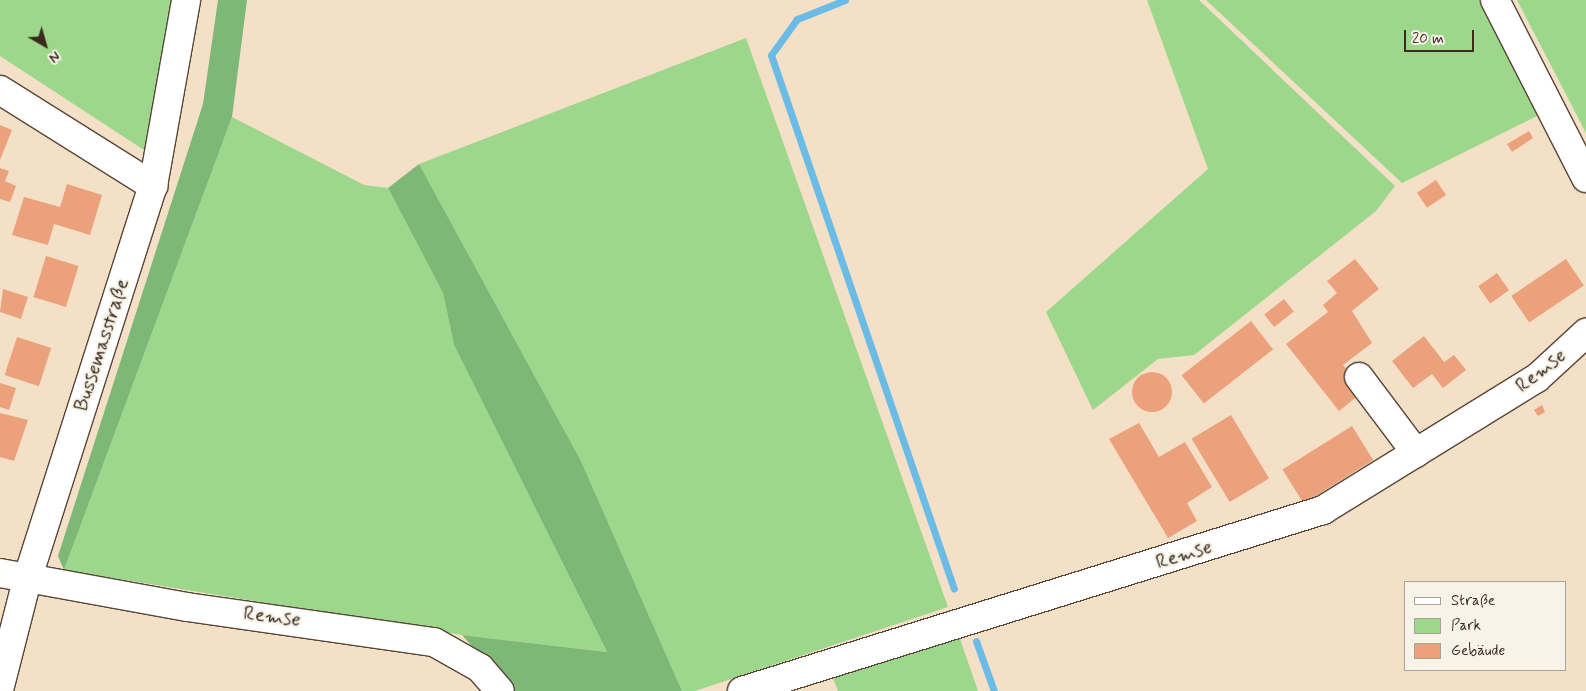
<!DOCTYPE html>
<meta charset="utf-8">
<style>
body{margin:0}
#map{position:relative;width:1586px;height:691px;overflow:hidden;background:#f3e0c6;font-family:Mynerve,sans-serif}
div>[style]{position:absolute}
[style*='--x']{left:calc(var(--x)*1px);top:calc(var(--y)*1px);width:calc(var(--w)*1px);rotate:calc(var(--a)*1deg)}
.green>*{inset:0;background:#9cd78b}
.forest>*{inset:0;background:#7db877}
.stream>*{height:7px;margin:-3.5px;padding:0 3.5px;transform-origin:3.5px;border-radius:3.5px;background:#6abbe5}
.building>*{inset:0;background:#eba27c;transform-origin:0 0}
.round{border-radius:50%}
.roads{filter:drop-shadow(1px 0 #574537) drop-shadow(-1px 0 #574537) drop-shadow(0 1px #574537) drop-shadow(0 -1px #574537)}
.minor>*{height:28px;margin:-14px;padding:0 14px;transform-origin:14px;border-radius:14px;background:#fff}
span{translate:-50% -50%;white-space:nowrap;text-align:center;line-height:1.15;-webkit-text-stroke:4.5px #f7f3e8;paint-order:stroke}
.street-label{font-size:20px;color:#3b2a1e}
.legend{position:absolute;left:1404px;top:581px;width:162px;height:90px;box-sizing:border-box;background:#f7f3e8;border:1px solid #aca397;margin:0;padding:6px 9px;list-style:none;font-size:15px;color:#3b2a1e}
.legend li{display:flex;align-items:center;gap:10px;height:25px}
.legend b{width:25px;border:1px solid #aca397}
.north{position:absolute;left:20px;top:20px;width:50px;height:50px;-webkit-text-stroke:4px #f7f3e8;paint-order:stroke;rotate:142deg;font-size:14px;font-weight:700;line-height:20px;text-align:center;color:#3b2a1e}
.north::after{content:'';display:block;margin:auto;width:18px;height:22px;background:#3b2a1e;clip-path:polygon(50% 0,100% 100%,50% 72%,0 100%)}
.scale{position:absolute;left:1404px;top:30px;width:70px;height:22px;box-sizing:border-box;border:2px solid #3b2a1e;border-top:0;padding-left:6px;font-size:15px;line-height:18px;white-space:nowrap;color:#3b2a1e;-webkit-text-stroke:4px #f7f3e8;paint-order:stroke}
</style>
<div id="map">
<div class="green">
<i style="clip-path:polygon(0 0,174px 0,147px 152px,0 56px)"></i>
<i style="clip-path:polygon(1147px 0,1199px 0,1395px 186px,1376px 211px,1194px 355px,1158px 359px,1093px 410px,1046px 312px,1208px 169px)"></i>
<i style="clip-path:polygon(1206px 0,1481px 0,1539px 115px,1402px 183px)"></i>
<i style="clip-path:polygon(1517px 0,1586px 0,1586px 133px)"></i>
<i style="clip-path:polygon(746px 38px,948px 607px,695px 691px,682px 691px,581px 461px,419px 164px)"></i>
<i style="clip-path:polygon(232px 117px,364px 185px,388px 188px,443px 293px,454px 345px,607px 652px,462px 635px,64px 570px)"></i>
<i style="clip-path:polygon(959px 636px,978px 691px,838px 691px,831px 673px)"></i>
</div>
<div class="forest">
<i style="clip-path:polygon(218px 0,247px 0,232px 117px,64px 570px,58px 556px,203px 104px)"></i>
<i style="clip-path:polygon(419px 164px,581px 461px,682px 691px,512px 691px,462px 635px,607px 652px,454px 345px,443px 293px,388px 188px)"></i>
</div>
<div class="stream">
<i style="--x:845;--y:0;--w:52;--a:158.4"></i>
<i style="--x:797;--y:19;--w:44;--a:125.8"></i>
<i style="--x:771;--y:55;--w:564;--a:71.08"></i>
<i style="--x:976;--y:641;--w:53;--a:70.2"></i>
</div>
<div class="building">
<i style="clip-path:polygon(0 125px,12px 130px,0 160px)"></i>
<i style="clip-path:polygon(1529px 131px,1533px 138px,1512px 152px,1507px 144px)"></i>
<i style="clip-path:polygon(0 168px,9px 171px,5px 181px,16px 186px,10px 202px,0 199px)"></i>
<i style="left:1436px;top:180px;width:18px;height:23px;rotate:56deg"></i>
<i style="clip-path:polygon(67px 184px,102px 195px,90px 235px,54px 224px,48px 245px,12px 235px,24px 197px,60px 207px)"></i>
<i style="left:46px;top:256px;width:34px;height:43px;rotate:17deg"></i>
<i style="clip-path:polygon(1355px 259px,1379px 289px,1352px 311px,1372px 343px,1343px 365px,1364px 391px,1339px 411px,1286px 344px,1328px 312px,1323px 305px,1337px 293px,1327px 281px)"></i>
<i style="left:1566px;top:259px;width:32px;height:66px;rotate:56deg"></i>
<i style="left:1497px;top:273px;width:21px;height:23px;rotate:55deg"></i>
<i style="clip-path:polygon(3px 289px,28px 297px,21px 319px,0 312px)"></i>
<i style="left:1284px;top:299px;width:16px;height:25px;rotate:52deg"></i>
<i style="left:1251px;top:321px;width:36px;height:88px;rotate:52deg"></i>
<i style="clip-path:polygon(1424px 336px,1444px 362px,1454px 355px,1466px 370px,1443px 388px,1432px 374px,1413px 388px,1392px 361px)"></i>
<i style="left:17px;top:337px;width:36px;height:40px;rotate:18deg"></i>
<i class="round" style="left:1132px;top:372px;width:40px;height:40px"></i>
<i style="clip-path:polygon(0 383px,16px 388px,9px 410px,0 407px)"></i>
<i style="clip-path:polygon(1542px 405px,1545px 412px,1538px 416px,1534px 410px)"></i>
<i style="clip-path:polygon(0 413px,28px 420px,14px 461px,0 457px)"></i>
<i style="left:1231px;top:415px;width:74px;height:46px;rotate:59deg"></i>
<i style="clip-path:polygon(1139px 423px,1159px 457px,1185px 442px,1212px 487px,1187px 503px,1197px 521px,1168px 538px,1109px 439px)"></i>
<i style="left:1352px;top:426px;width:40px;height:82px;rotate:58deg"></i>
</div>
<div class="roads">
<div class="minor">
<i style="--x:1495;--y:0;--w:200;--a:62.9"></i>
<i style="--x:0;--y:90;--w:181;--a:32.1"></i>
<i style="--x:1359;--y:377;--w:95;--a:53.1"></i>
<i style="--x:0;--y:573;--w:190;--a:10.3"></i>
<i style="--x:187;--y:607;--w:249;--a:8.1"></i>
<i style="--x:434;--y:642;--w:53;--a:29.5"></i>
<i style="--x:480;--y:668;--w:30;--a:49"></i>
<i style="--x:0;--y:686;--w:109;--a:-75.7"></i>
<i style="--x:27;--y:580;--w:414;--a:-72.3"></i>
<i style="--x:153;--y:186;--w:189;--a:-79.9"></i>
<i style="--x:742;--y:691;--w:609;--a:-17.3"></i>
<i style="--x:1323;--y:510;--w:251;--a:-31.7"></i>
<i style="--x:1537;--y:378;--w:67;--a:-42.6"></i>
</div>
</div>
<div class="street-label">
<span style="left:102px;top:345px;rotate:-72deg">Bussemasstraße</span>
<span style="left:1541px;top:371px;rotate:-38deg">Remse</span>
<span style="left:1184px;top:555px;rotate:-17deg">Remse</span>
<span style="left:272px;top:617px;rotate:7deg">Remse</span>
</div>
<ul class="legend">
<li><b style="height:6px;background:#fff"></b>Straße</li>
<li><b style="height:14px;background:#9cd78b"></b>Park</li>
<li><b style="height:14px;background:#eba27c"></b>Gebäude</li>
</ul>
<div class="north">N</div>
<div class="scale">20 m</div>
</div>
